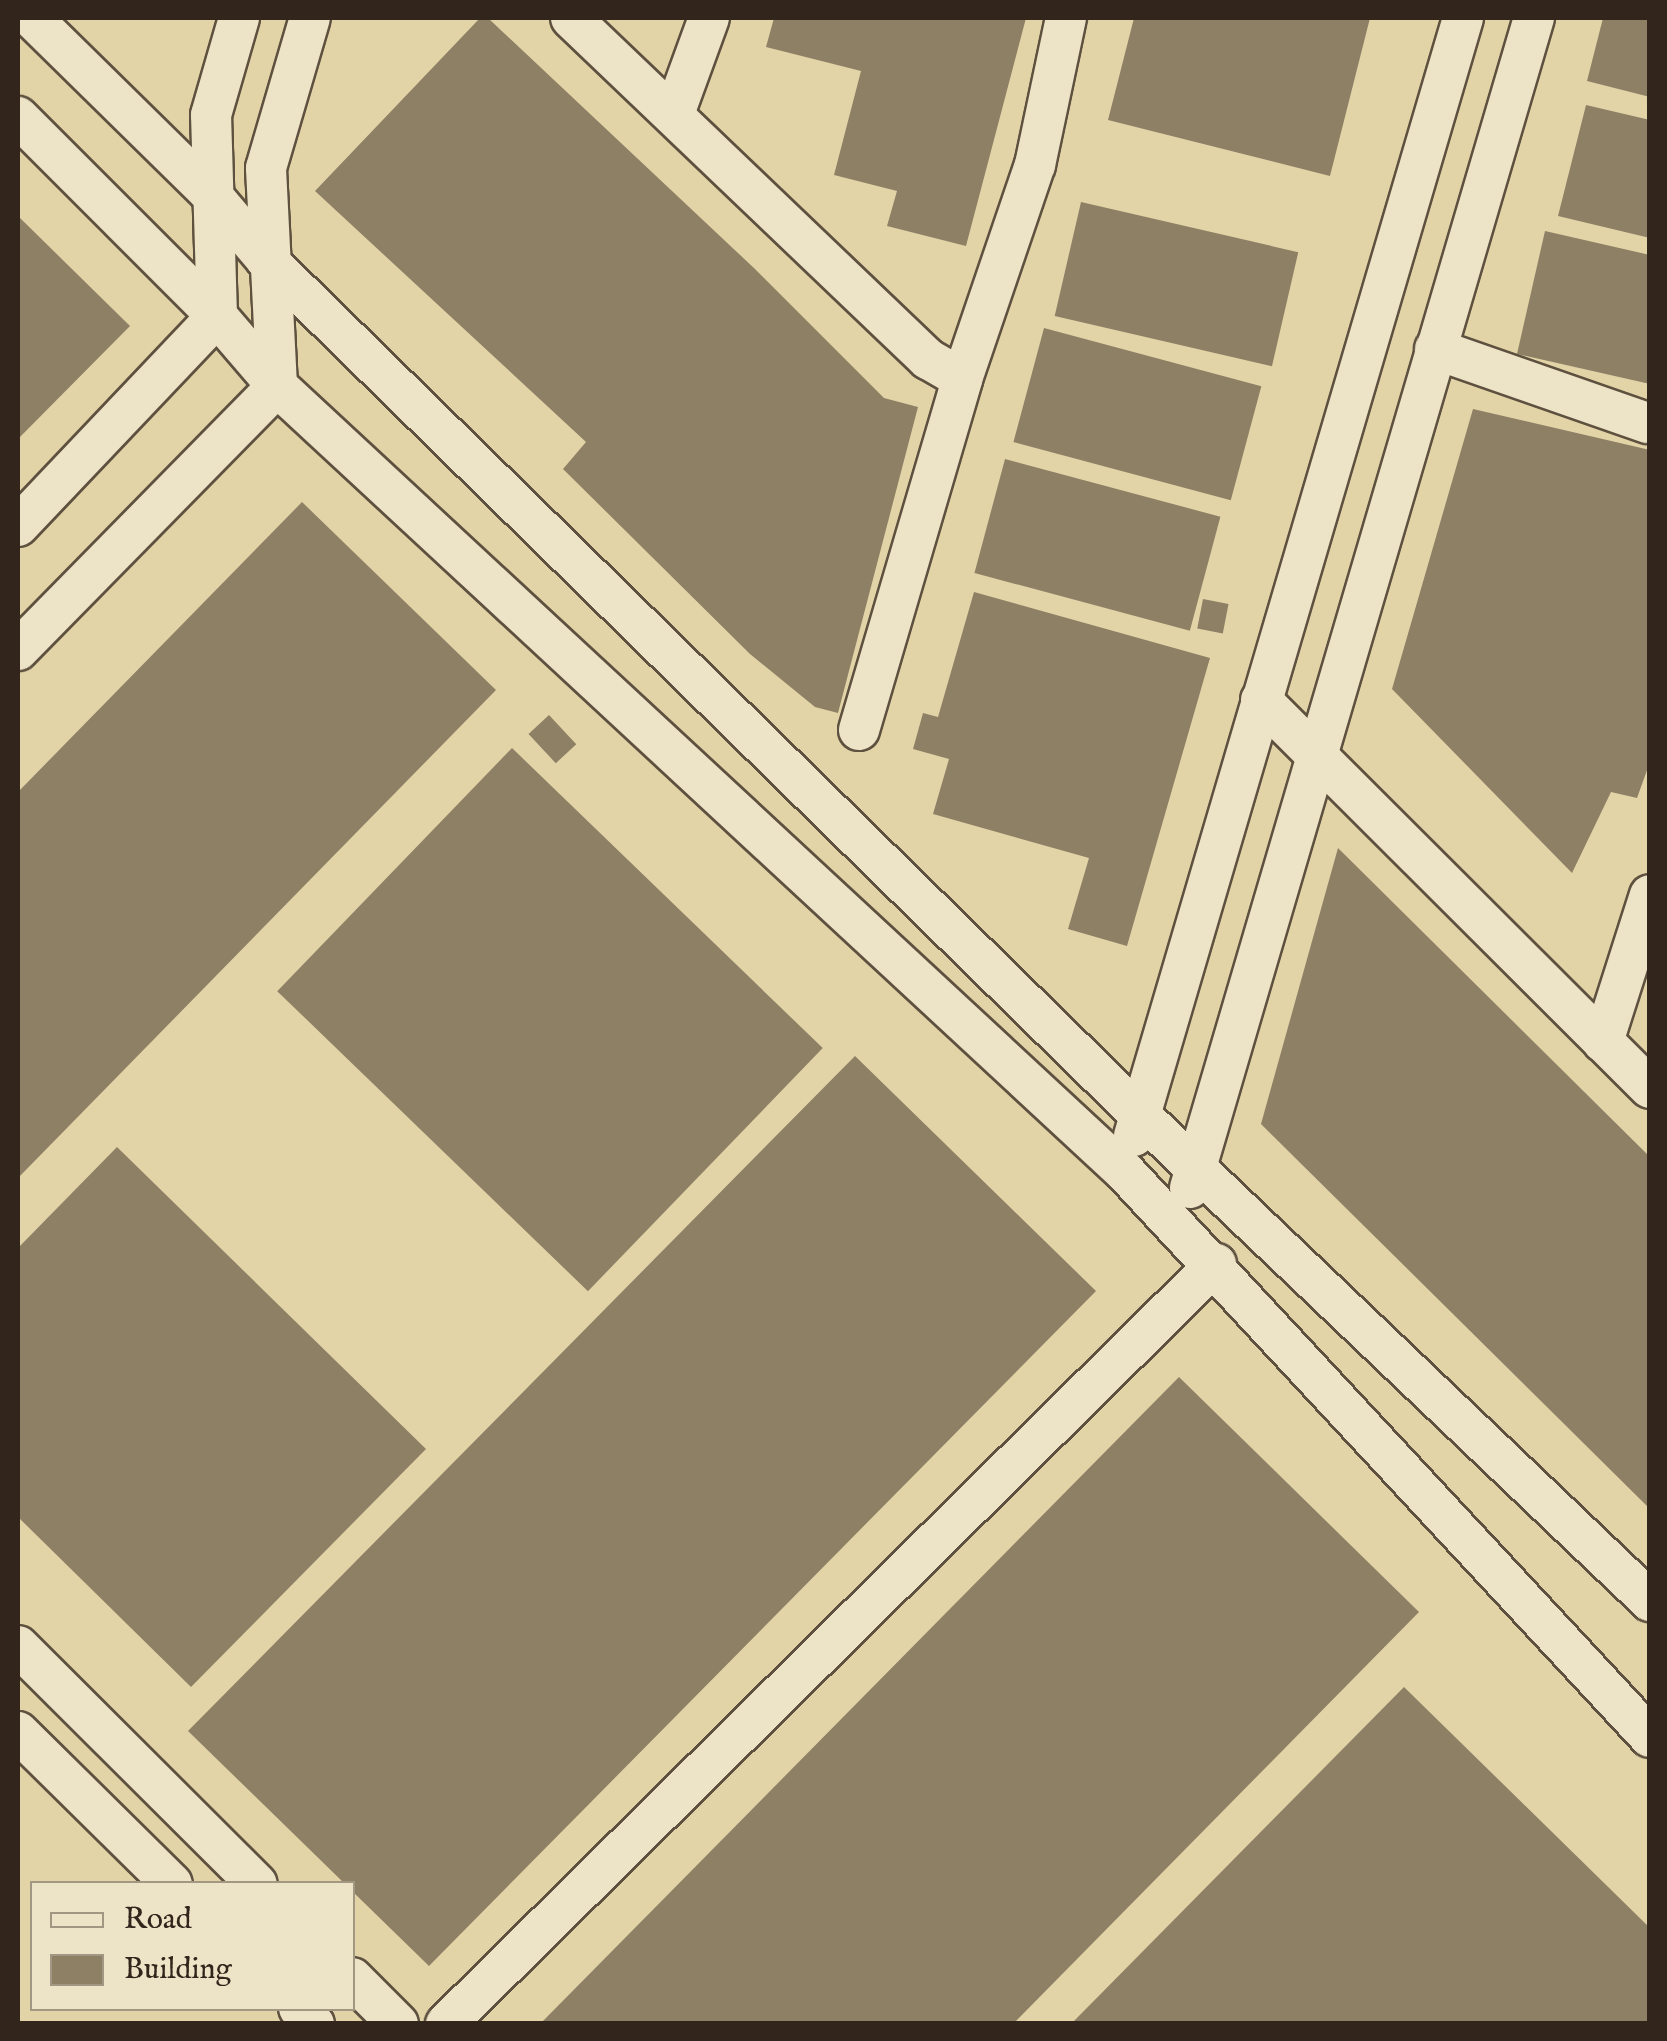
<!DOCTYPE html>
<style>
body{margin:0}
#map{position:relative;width:1667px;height:2041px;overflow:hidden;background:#e3d4a8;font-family:"IM FELL English",serif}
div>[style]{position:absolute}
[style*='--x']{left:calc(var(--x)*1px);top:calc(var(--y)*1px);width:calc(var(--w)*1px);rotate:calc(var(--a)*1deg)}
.building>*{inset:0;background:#8e8065;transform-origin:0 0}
.roads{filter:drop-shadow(2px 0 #5e513f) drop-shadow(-2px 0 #5e513f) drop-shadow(0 2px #5e513f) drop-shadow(0 -2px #5e513f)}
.street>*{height:40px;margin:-20px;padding:0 20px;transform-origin:20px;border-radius:20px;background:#ede3c6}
span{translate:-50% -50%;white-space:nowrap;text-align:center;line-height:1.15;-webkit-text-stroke:9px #ede3c6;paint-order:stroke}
.frame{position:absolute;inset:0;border:20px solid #32251c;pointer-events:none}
.legend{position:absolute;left:30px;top:1881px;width:325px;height:130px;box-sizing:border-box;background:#ede3c6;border:2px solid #a29782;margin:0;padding:12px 18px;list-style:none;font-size:30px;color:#32251c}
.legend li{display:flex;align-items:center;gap:20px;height:50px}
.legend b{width:50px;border:2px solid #a29782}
</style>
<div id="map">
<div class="building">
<i style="clip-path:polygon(480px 18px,488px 18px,755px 269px,884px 398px,918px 407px,838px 713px,815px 707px,750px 654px,563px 469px,586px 442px,315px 191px)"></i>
<i style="clip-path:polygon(774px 18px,1026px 18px,966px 246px,887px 226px,897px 191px,834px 175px,861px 71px,766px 47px)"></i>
<i style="clip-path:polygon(1134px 18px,1370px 18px,1330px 176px,1108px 120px)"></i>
<i style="clip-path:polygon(1603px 18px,1650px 18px,1650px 97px,1587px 81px)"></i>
<i style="clip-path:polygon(1586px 105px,1650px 120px,1650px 238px,1558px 216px)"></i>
<i style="left:1081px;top:202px;width:223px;height:117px;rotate:13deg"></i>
<i style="clip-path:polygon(18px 216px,130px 326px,18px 439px)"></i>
<i style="clip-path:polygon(1545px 231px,1650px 255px,1650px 384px,1517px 354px)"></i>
<i style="left:1044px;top:328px;width:225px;height:118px;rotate:15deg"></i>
<i style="clip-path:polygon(1473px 409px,1650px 450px,1650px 762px,1637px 798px,1611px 792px,1572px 873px,1392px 689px)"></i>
<i style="left:1005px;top:459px;width:223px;height:118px;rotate:15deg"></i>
<i style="clip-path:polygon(302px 502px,496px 690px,18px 1178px,18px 792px)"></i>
<i style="clip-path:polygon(974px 592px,1210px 658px,1127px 946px,1068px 929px,1089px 858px,933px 814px,949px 759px,913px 749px,923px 713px,938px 717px)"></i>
<i style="left:1203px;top:599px;width:26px;height:30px;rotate:11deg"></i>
<i style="left:549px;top:715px;width:40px;height:28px;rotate:47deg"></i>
<i style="left:512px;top:748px;width:432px;height:338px;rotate:44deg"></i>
<i style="clip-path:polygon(1338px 848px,1650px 1157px,1650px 1509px,1261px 1124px)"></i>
<i style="clip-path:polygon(855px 1056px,1096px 1291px,429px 1966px,352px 1891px,352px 1884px,345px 1884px,188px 1731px)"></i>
<i style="clip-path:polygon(117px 1147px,426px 1449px,191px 1687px,18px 1517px,18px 1248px)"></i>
<i style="clip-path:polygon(1179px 1377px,1419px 1612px,1013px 2024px,540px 2024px)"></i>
<i style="clip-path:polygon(1404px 1687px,1650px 1928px,1650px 2024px,1071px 2024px)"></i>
</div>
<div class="roads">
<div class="street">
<i style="--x:32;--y:18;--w:250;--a:44.5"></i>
<i style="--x:210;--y:193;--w:87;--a:49.7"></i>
<i style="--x:266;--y:259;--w:1222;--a:44.4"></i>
<i style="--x:1139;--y:1114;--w:706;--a:43.62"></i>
<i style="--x:571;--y:18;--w:494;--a:43.7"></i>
<i style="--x:928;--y:359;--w:39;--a:30"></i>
<i style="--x:674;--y:114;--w:102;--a:-70"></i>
<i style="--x:18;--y:117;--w:281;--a:45"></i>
<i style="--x:217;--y:316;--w:92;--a:49.4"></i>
<i style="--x:277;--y:386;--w:1156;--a:42.83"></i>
<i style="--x:1125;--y:1172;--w:771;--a:47.1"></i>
<i style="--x:1435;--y:349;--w:225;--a:19.2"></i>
<i style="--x:18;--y:526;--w:289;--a:-46.5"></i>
<i style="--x:217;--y:316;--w:201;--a:-91.7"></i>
<i style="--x:211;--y:115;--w:101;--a:-73.9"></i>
<i style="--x:18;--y:650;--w:370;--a:-45.5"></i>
<i style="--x:277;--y:386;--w:218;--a:-92.9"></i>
<i style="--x:266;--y:168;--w:156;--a:-73.7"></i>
<i style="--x:1261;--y:700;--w:549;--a:44.93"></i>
<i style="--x:859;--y:730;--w:366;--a:-73.6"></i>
<i style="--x:962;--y:379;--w:226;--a:-71.2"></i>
<i style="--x:1035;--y:165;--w:150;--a:-78.1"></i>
<i style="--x:1603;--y:1042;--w:154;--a:-72.3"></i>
<i style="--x:1134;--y:1136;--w:1165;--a:-73.6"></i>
<i style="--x:1190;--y:1188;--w:1220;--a:-73.62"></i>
<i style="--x:18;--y:1646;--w:337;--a:44.9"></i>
<i style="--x:18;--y:1732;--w:216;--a:44.6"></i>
<i style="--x:352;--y:1978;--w:65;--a:45"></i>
<i style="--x:299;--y:2008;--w:22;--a:47"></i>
<i style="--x:446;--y:2024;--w:1082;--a:-44.63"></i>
</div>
</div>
<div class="frame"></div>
<ul class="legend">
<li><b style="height:12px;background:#ede3c6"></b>Road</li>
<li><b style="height:28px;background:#8e8065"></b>Building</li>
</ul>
</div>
